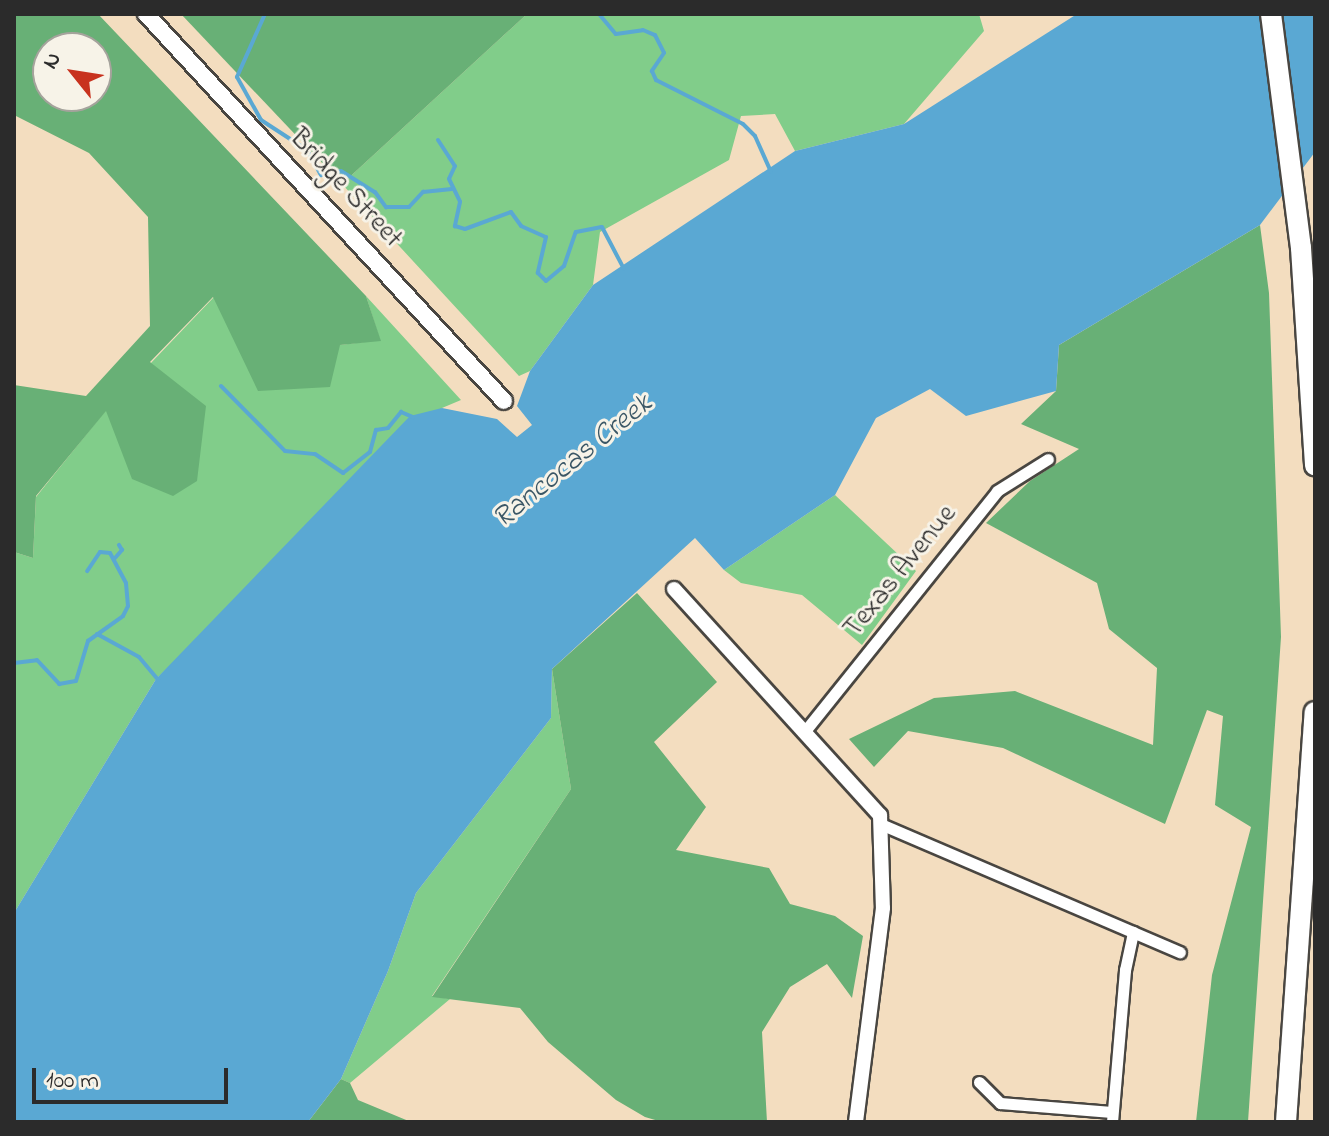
<!DOCTYPE html>
<style>
body{margin:0}
#map{position:relative;width:1329px;height:1136px;overflow:hidden;background:#f3ddbf;font-family:"Indie Flower",sans-serif}
div>[style]{position:absolute}
[style*='--x']{left:calc(var(--x)*1px);top:calc(var(--y)*1px);width:calc(var(--w)*1px);rotate:calc(var(--a)*1deg)}
.green>*{inset:0;background:#81cd8a}
.forest>*{inset:0;background:#68b076}
.water>*{inset:0;background:#5aa8d3}
.stream>*{height:4px;margin:-2px;padding:0 2px;transform-origin:2px;border-radius:2px;background:#5aa8d3}
.roads{filter:drop-shadow(2px 0 #494641) drop-shadow(-2px 0 #494641) drop-shadow(0 2px #494641) drop-shadow(0 -2px #494641)}
.minor>*{height:11px;margin:-5.5px;padding:0 5.5px;transform-origin:5.5px;border-radius:5.5px;background:#fff}
.tertiary>*{height:14px;margin:-7px;padding:0 7px;transform-origin:7px;border-radius:7px;background:#fff}
.secondary>*{height:16px;margin:-8px;padding:0 8px;transform-origin:8px;border-radius:8px;background:#fff}
.motorway>*{height:20px;margin:-10px;padding:0 10px;transform-origin:10px;border-radius:10px;background:#fff}
span{translate:-50% -50%;white-space:nowrap;text-align:center;line-height:1.15;-webkit-text-stroke:6px #f7f3e8;paint-order:stroke}
.street-label{font-size:28px;color:#2b2b2b}
.water-label{font-size:30px;color:#3b5766;font-style:italic}
.frame{position:absolute;inset:0;border:16px solid #2b2b2b;pointer-events:none}
.north{position:absolute;left:32px;top:32px;width:80px;height:80px;box-sizing:border-box;background:#f7f3e8;border:2px solid #a5a39c;border-radius:50%;rotate:300deg;font-size:22px;font-weight:700;line-height:32px;text-align:center;color:#2b2b2b}
.north::after{content:'';display:block;margin:auto;width:28px;height:36px;background:#c8321e;clip-path:polygon(50% 0,100% 100%,50% 72%,0 100%)}
.scale{position:absolute;left:32px;top:1068px;width:196px;height:36px;box-sizing:border-box;border:4px solid #2b2b2b;border-top:0;padding-left:10px;font-size:24px;line-height:28px;white-space:nowrap;color:#2b2b2b;-webkit-text-stroke:6px #f7f3e8;paint-order:stroke}
</style>
<div id="map">
<div class="green">
<i style="clip-path:polygon(527px 14px,979px 14px,984px 31px,904px 124px,795px 151px,775px 114px,741px 116px,729px 160px,600px 232px,593px 285px,530px 371px,519px 376px,342px 184px)"></i>
<i style="clip-path:polygon(366px 296px,461px 400px,442px 408px,156px 679px,14px 913px,14px 552px,33px 558px,36px 497px,106px 410px,214px 297px,340px 345px,380px 340px)"></i>
<i style="clip-path:polygon(835px 495px,916px 571px,862px 645px,802px 595px,741px 583px,724px 570px)"></i>
<i style="clip-path:polygon(552px 669px,571px 789px,432px 996px,450px 999px,350px 1083px,341px 1079px,388px 971px,416px 893px,551px 718px)"></i>
</div>
<div class="forest">
<i style="clip-path:polygon(evenodd,14px 14px,98px 14px,366px 296px,381px 341px,340px 345px,330px 387px,258px 391px,213px 297px,150px 362px,206px 406px,197px 481px,173px 496px,132px 479px,106px 411px,36px 496px,33px 558px,14px 552px,14px 385px,86px 396px,150px 326px,148px 217px,89px 153px,14px 115px,14px 14px,48px 48px,96px 48px,96px 96px,48px 96px,48px 48px)"></i>
<i style="clip-path:polygon(181px 14px,527px 14px,342px 184px)"></i>
<i style="clip-path:polygon(1260px 225px,1269px 293px,1281px 637px,1248px 1122px,1196px 1122px,1212px 975px,1251px 827px,1215px 805px,1223px 716px,1207px 710px,1165px 824px,1003px 748px,908px 731px,874px 767px,849px 739px,934px 698px,1015px 691px,1153px 745px,1157px 668px,1109px 629px,1097px 583px,986px 523px,1030px 481px,1079px 449px,1021px 424px,1056px 391px,1059px 345px)"></i>
<i style="clip-path:polygon(637px 593px,717px 682px,654px 742px,706px 807px,676px 850px,769px 868px,790px 904px,835px 916px,863px 936px,852px 998px,827px 964px,790px 987px,762px 1032px,767px 1122px,662px 1122px,645px 1117px,616px 1100px,548px 1042px,520px 1008px,432px 997px,571px 789px,552px 669px)"></i>
<i style="clip-path:polygon(341px 1079px,350px 1083px,358px 1100px,411px 1122px,308px 1122px)"></i>
</div>
<div class="water">
<i style="clip-path:polygon(1077px 14px,1315px 14px,1315px 152px,1260px 225px,1059px 345px,1056px 391px,966px 416px,930px 389px,876px 418px,835px 495px,724px 570px,695px 538px,552px 669px,551px 718px,416px 893px,388px 971px,341px 1079px,308px 1122px,14px 1122px,14px 913px,156px 679px,410px 416px,442px 408px,497px 419px,517px 437px,532px 425px,517px 406px,530px 371px,593px 285px,795px 151px,904px 124px)"></i>
</div>
<div class="stream">
<i style="--x:265;--y:14;--w:69;--a:114"></i>
<i style="--x:237;--y:77;--w:49;--a:60.8"></i>
<i style="--x:261;--y:120;--w:55;--a:33.1"></i>
<i style="--x:307;--y:150;--w:29;--a:61"></i>
<i style="--x:321;--y:175;--w:20;--a:-11"></i>
<i style="--x:341;--y:171;--w:40;--a:32"></i>
<i style="--x:375;--y:192;--w:19;--a:54"></i>
<i style="--x:386;--y:207;--w:23;--a:0"></i>
<i style="--x:409;--y:207;--w:21;--a:-47"></i>
<i style="--x:423;--y:192;--w:29;--a:-6"></i>
<i style="--x:599;--y:14;--w:26;--a:50"></i>
<i style="--x:616;--y:34;--w:27;--a:-8"></i>
<i style="--x:643;--y:30;--w:13;--a:23"></i>
<i style="--x:655;--y:35;--w:20;--a:63"></i>
<i style="--x:664;--y:53;--w:22;--a:124"></i>
<i style="--x:652;--y:71;--w:10;--a:66"></i>
<i style="--x:656;--y:80;--w:97;--a:26.8"></i>
<i style="--x:743;--y:124;--w:17;--a:45"></i>
<i style="--x:755;--y:136;--w:39;--a:66"></i>
<i style="--x:438;--y:140;--w:31;--a:57"></i>
<i style="--x:455;--y:166;--w:14;--a:115"></i>
<i style="--x:449;--y:179;--w:25;--a:64"></i>
<i style="--x:460;--y:202;--w:25;--a:102"></i>
<i style="--x:455;--y:226;--w:10;--a:17"></i>
<i style="--x:465;--y:229;--w:49;--a:-20.3"></i>
<i style="--x:511;--y:212;--w:17;--a:54"></i>
<i style="--x:521;--y:226;--w:27;--a:24"></i>
<i style="--x:546;--y:237;--w:37;--a:103"></i>
<i style="--x:538;--y:273;--w:11;--a:45"></i>
<i style="--x:546;--y:281;--w:23;--a:-40"></i>
<i style="--x:564;--y:266;--w:36;--a:-71"></i>
<i style="--x:576;--y:232;--w:26;--a:-11"></i>
<i style="--x:602;--y:227;--w:47;--a:62.4"></i>
<i style="--x:221;--y:386;--w:91;--a:45.4"></i>
<i style="--x:285;--y:451;--w:30;--a:6"></i>
<i style="--x:315;--y:454;--w:34;--a:34"></i>
<i style="--x:343;--y:473;--w:34;--a:-38"></i>
<i style="--x:370;--y:452;--w:23;--a:-75"></i>
<i style="--x:376;--y:430;--w:12;--a:-9"></i>
<i style="--x:388;--y:428;--w:21;--a:-51"></i>
<i style="--x:401;--y:412;--w:13;--a:23"></i>
<i style="--x:115;--y:558;--w:11;--a:-49"></i>
<i style="--x:122;--y:550;--w:6;--a:-121"></i>
<i style="--x:97;--y:634;--w:48;--a:28.7"></i>
<i style="--x:139;--y:657;--w:30;--a:50"></i>
<i style="--x:14;--y:663;--w:23;--a:-7"></i>
<i style="--x:37;--y:660;--w:33;--a:47"></i>
<i style="--x:59;--y:684;--w:17;--a:-10"></i>
<i style="--x:76;--y:681;--w:42;--a:-73.3"></i>
<i style="--x:88;--y:641;--w:43;--a:-35.5"></i>
<i style="--x:123;--y:616;--w:11;--a:-63"></i>
<i style="--x:128;--y:606;--w:23;--a:-95"></i>
<i style="--x:126;--y:583;--w:34;--a:-118"></i>
<i style="--x:110;--y:553;--w:10;--a:-174"></i>
<i style="--x:100;--y:552;--w:23;--a:124"></i>
</div>
<div class="roads">
<div class="minor">
<i style="--x:805;--y:731;--w:307;--a:-51.3"></i>
<i style="--x:997;--y:491;--w:60;--a:-32.1"></i>
<i style="--x:883;--y:825;--w:323;--a:23.2"></i>
<i style="--x:979;--y:1082;--w:30;--a:45"></i>
<i style="--x:1000;--y:1103;--w:112;--a:4.6"></i>
<i style="--x:1112;--y:1122;--w:153;--a:-85.1"></i>
<i style="--x:1125;--y:970;--w:39;--a:-78"></i>
</div>
<div class="tertiary">
<i style="--x:674;--y:589;--w:306;--a:47.7"></i>
<i style="--x:880;--y:815;--w:93;--a:88.2"></i>
<i style="--x:883;--y:908;--w:216;--a:97.2"></i>
</div>
<div class="secondary">
<i style="--x:146;--y:14;--w:527;--a:47.23"></i>
</div>
<div class="motorway">
<i style="--x:1271;--y:14;--w:236;--a:82.7"></i>
<i style="--x:1301;--y:248;--w:218;--a:86.3"></i>
<i style="--x:1286;--y:1122;--w:411;--a:-86"></i>
</div>
</div>
<div class="street-label">
<span style="left:345px;top:189px;rotate:47deg">Bridge Street</span>
<span style="left:901px;top:572px;rotate:-51deg">Texas Avenue</span>
</div>
<div class="water-label">
<span style="left:573px;top:462px;rotate:-39deg">Rancocas Creek</span>
</div>
<div class="frame"></div>
<div class="north">N</div>
<div class="scale">100 m</div>
</div>
